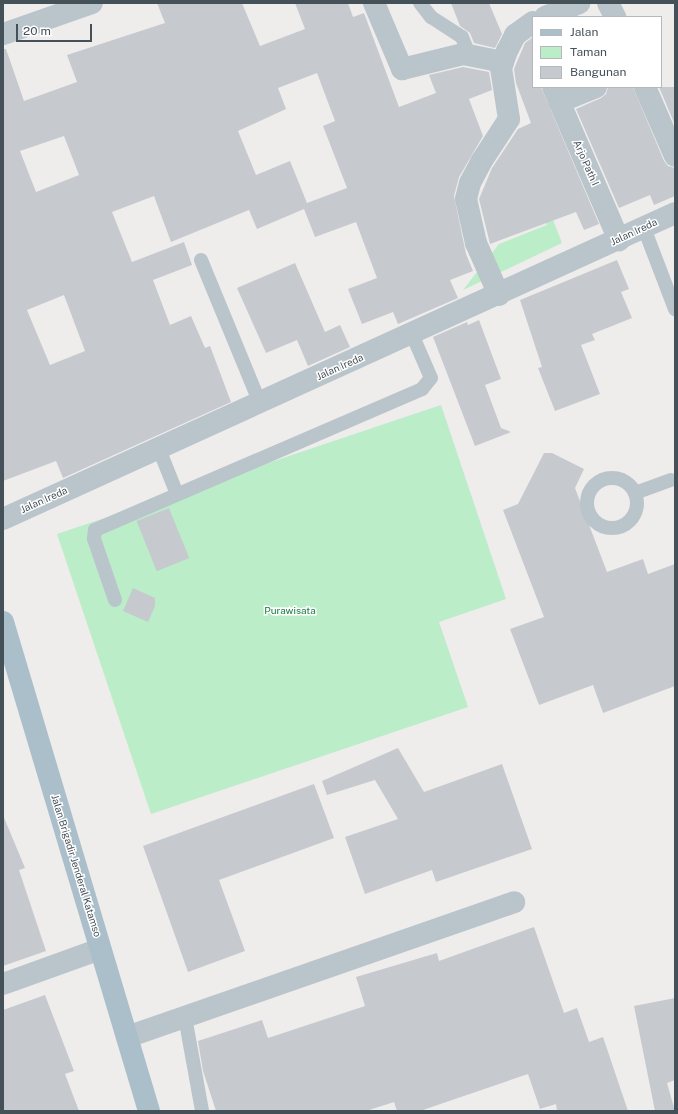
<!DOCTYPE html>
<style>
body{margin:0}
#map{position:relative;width:678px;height:1114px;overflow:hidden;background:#efecec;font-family:"Public Sans",sans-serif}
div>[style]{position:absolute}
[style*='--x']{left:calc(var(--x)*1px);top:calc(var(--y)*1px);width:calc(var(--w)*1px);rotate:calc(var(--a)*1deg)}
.green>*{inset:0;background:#baedc8}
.building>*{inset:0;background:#c6cacf;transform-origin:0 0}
.service>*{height:14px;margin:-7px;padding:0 7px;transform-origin:7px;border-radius:7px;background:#bac5cb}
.service>.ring{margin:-7px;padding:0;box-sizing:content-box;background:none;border:14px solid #bac5cb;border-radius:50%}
.minor>*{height:22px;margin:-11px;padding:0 11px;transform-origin:11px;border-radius:11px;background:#bac5cb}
.tertiary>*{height:22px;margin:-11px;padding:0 11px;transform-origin:11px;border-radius:11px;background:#bac5cb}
.primary>*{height:22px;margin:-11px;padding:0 11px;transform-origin:11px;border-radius:11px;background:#abbfcb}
span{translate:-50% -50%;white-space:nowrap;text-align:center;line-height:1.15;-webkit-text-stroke:3px #fff;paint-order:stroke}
.street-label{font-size:10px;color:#455159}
.park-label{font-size:10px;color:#18783d}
.frame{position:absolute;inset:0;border:4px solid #455159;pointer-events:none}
.legend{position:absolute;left:532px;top:16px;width:130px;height:72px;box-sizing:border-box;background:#fff;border:1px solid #b5b9bd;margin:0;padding:5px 7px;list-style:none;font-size:12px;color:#455159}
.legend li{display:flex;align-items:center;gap:8px;height:20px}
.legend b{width:20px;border:1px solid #b5b9bd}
.scale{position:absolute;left:16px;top:24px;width:76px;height:18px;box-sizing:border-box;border:2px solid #455159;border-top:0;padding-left:5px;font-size:12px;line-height:14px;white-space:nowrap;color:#455159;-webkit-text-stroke:3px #fff;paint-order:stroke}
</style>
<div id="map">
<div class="green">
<i style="clip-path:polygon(541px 189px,562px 243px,463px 290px,499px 244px,547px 225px,532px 193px)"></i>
<i style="clip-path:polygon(441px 405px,506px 599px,439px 622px,468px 707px,151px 814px,57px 534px)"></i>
</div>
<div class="building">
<i style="clip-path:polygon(evenodd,157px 3px,242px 3px,260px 46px,305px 29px,295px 3px,348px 3px,353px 17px,364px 13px,399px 107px,436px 93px,429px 75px,463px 67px,489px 72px,492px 90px,469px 99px,483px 136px,459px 177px,454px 196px,466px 254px,473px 271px,450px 280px,458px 298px,398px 324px,393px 312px,362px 324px,348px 289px,377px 278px,356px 222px,315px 237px,304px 209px,257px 229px,249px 210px,171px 242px,154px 196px,112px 212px,132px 262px,184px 242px,192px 265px,153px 280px,170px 325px,191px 316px,205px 348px,210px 346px,231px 402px,63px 478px,56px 461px,3px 481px,3px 49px,6px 49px,24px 101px,77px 82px,67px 55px,165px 23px,157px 3px,317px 73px,335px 121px,323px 126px,347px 188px,307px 203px,290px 161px,256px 175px,238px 131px,286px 109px,278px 88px,317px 73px,157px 3px,64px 136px,79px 175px,36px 192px,20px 151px,64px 136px,157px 3px,64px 295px,85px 351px,50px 365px,27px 310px,64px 295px)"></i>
<i style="clip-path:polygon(451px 3px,489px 3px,502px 34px,495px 48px,474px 43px,470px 33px,460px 26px)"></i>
<i style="clip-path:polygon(533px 37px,533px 87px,541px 87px,599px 224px,584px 230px,576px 212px,490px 244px,479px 199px,492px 168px,518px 129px,531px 123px,516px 83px,514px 69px,525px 43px)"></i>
<i style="clip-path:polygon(608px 87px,633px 87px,664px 161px,668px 166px,675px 168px,675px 196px,654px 205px,650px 195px,619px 208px,576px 109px,601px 98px,606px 94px)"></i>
<i style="clip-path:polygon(659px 87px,675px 87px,675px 125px)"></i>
<i style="clip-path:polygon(617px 260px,629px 289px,621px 292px,632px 318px,592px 334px,595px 340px,581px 345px,600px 394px,555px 411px,538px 368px,542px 367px,520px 300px)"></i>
<i style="clip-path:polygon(295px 263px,325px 332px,340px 325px,350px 347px,308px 366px,297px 340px,266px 353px,237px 288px)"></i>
<i style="clip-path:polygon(479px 320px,501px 379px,485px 385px,501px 428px,511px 432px,475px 446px,433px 337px,467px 322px,468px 325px)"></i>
<i style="clip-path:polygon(544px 453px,552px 453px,584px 469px,575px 488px,607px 572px,643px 559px,648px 574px,675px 564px,675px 686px,603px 713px,593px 685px,539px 705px,510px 629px,544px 617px,503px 510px,518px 504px)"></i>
<i style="left:169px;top:508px;width:54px;height:35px;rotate:68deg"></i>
<i style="clip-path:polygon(133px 588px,155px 598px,155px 606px,148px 622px,123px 611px)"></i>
<i style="clip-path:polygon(398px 748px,424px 792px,502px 764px,532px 849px,436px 882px,432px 870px,365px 894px,345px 837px,398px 819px,375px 780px,327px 795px,322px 781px)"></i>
<i style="clip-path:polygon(314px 784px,334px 838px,219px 880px,245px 951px,188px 972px,143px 846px)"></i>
<i style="clip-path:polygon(3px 815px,25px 868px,19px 870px,46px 951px,3px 966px)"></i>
<i style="clip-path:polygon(534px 927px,564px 1013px,577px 1008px,589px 1042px,603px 1037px,628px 1111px,557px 1111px,556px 1104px,540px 1109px,528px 1074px,420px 1111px,397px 1111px,394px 1102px,366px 1111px,216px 1111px,203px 1071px,198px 1041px,262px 1020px,268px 1038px,365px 1006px,356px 977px,437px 953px,439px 961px)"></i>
<i style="clip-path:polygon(45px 995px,74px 1071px,65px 1074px,79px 1111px,3px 1111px,3px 1010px)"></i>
<i style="clip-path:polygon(675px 998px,675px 1080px,667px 1083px,675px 1111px,655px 1111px,634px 1006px)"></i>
</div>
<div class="service">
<i style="--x:420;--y:3;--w:18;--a:52"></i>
<i style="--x:431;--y:17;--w:37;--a:33"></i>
<i style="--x:462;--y:37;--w:18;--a:68"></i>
<i style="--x:644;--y:228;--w:87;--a:69.1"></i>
<i style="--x:201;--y:260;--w:155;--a:67.6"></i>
<i style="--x:159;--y:449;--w:48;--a:68.2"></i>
<i class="ring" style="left:587px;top:478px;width:36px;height:36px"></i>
<i style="--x:635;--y:493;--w:38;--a:-20"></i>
<i style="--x:115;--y:600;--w:65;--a:-109"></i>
<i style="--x:94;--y:539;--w:9;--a:-84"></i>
<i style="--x:95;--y:530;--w:356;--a:-23.3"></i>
<i style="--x:422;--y:389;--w:14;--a:-51"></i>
<i style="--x:431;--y:378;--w:48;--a:-113.4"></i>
<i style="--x:185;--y:1017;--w:96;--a:79.7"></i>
</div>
<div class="minor">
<i style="--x:374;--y:3;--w:72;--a:67"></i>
<i style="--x:402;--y:69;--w:63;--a:-13.8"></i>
<i style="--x:463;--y:54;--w:41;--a:11.3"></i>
<i style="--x:608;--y:3;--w:16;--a:63"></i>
<i style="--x:545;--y:17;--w:37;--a:-22"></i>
<i style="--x:3;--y:34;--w:94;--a:-19.2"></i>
<i style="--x:553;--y:87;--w:167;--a:66.7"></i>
<i style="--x:645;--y:87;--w:75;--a:66.5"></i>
<i style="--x:559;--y:102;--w:40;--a:-22"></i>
<i style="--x:499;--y:295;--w:57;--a:-113.9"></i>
<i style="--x:476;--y:243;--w:45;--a:-102.8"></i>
<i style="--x:466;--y:199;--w:16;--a:-76"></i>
<i style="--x:470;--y:183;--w:24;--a:-62"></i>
<i style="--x:481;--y:162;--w:51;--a:-56.9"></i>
<i style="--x:509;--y:119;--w:52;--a:-98.9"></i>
<i style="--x:501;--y:68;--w:18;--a:-71"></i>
<i style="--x:507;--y:51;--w:18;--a:-63"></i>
<i style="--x:515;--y:35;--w:22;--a:-36"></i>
<i style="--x:3;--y:984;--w:103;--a:-19.8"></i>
<i style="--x:127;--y:1037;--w:410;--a:-19.2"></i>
</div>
<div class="tertiary">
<i style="--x:3;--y:519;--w:738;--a:-24.48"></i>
</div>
<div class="primary">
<i style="--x:3;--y:622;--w:510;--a:73.38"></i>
</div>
<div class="street-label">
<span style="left:586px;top:163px;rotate:66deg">Arjo Path I</span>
<span style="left:634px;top:232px;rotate:-25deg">Jalan Ireda</span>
<span style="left:340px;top:367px;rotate:-24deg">Jalan Ireda</span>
<span style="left:44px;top:500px;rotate:-24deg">Jalan Ireda</span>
<span style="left:76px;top:866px;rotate:73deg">Jalan Brigadir Jenderal Katamso</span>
</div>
<div class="park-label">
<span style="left:290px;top:611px">Purawisata</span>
</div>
<div class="frame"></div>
<ul class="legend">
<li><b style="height:5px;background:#abbfcb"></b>Jalan</li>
<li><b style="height:11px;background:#baedc8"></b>Taman</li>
<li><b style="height:11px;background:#c6cacf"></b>Bangunan</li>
</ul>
<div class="scale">20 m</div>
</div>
